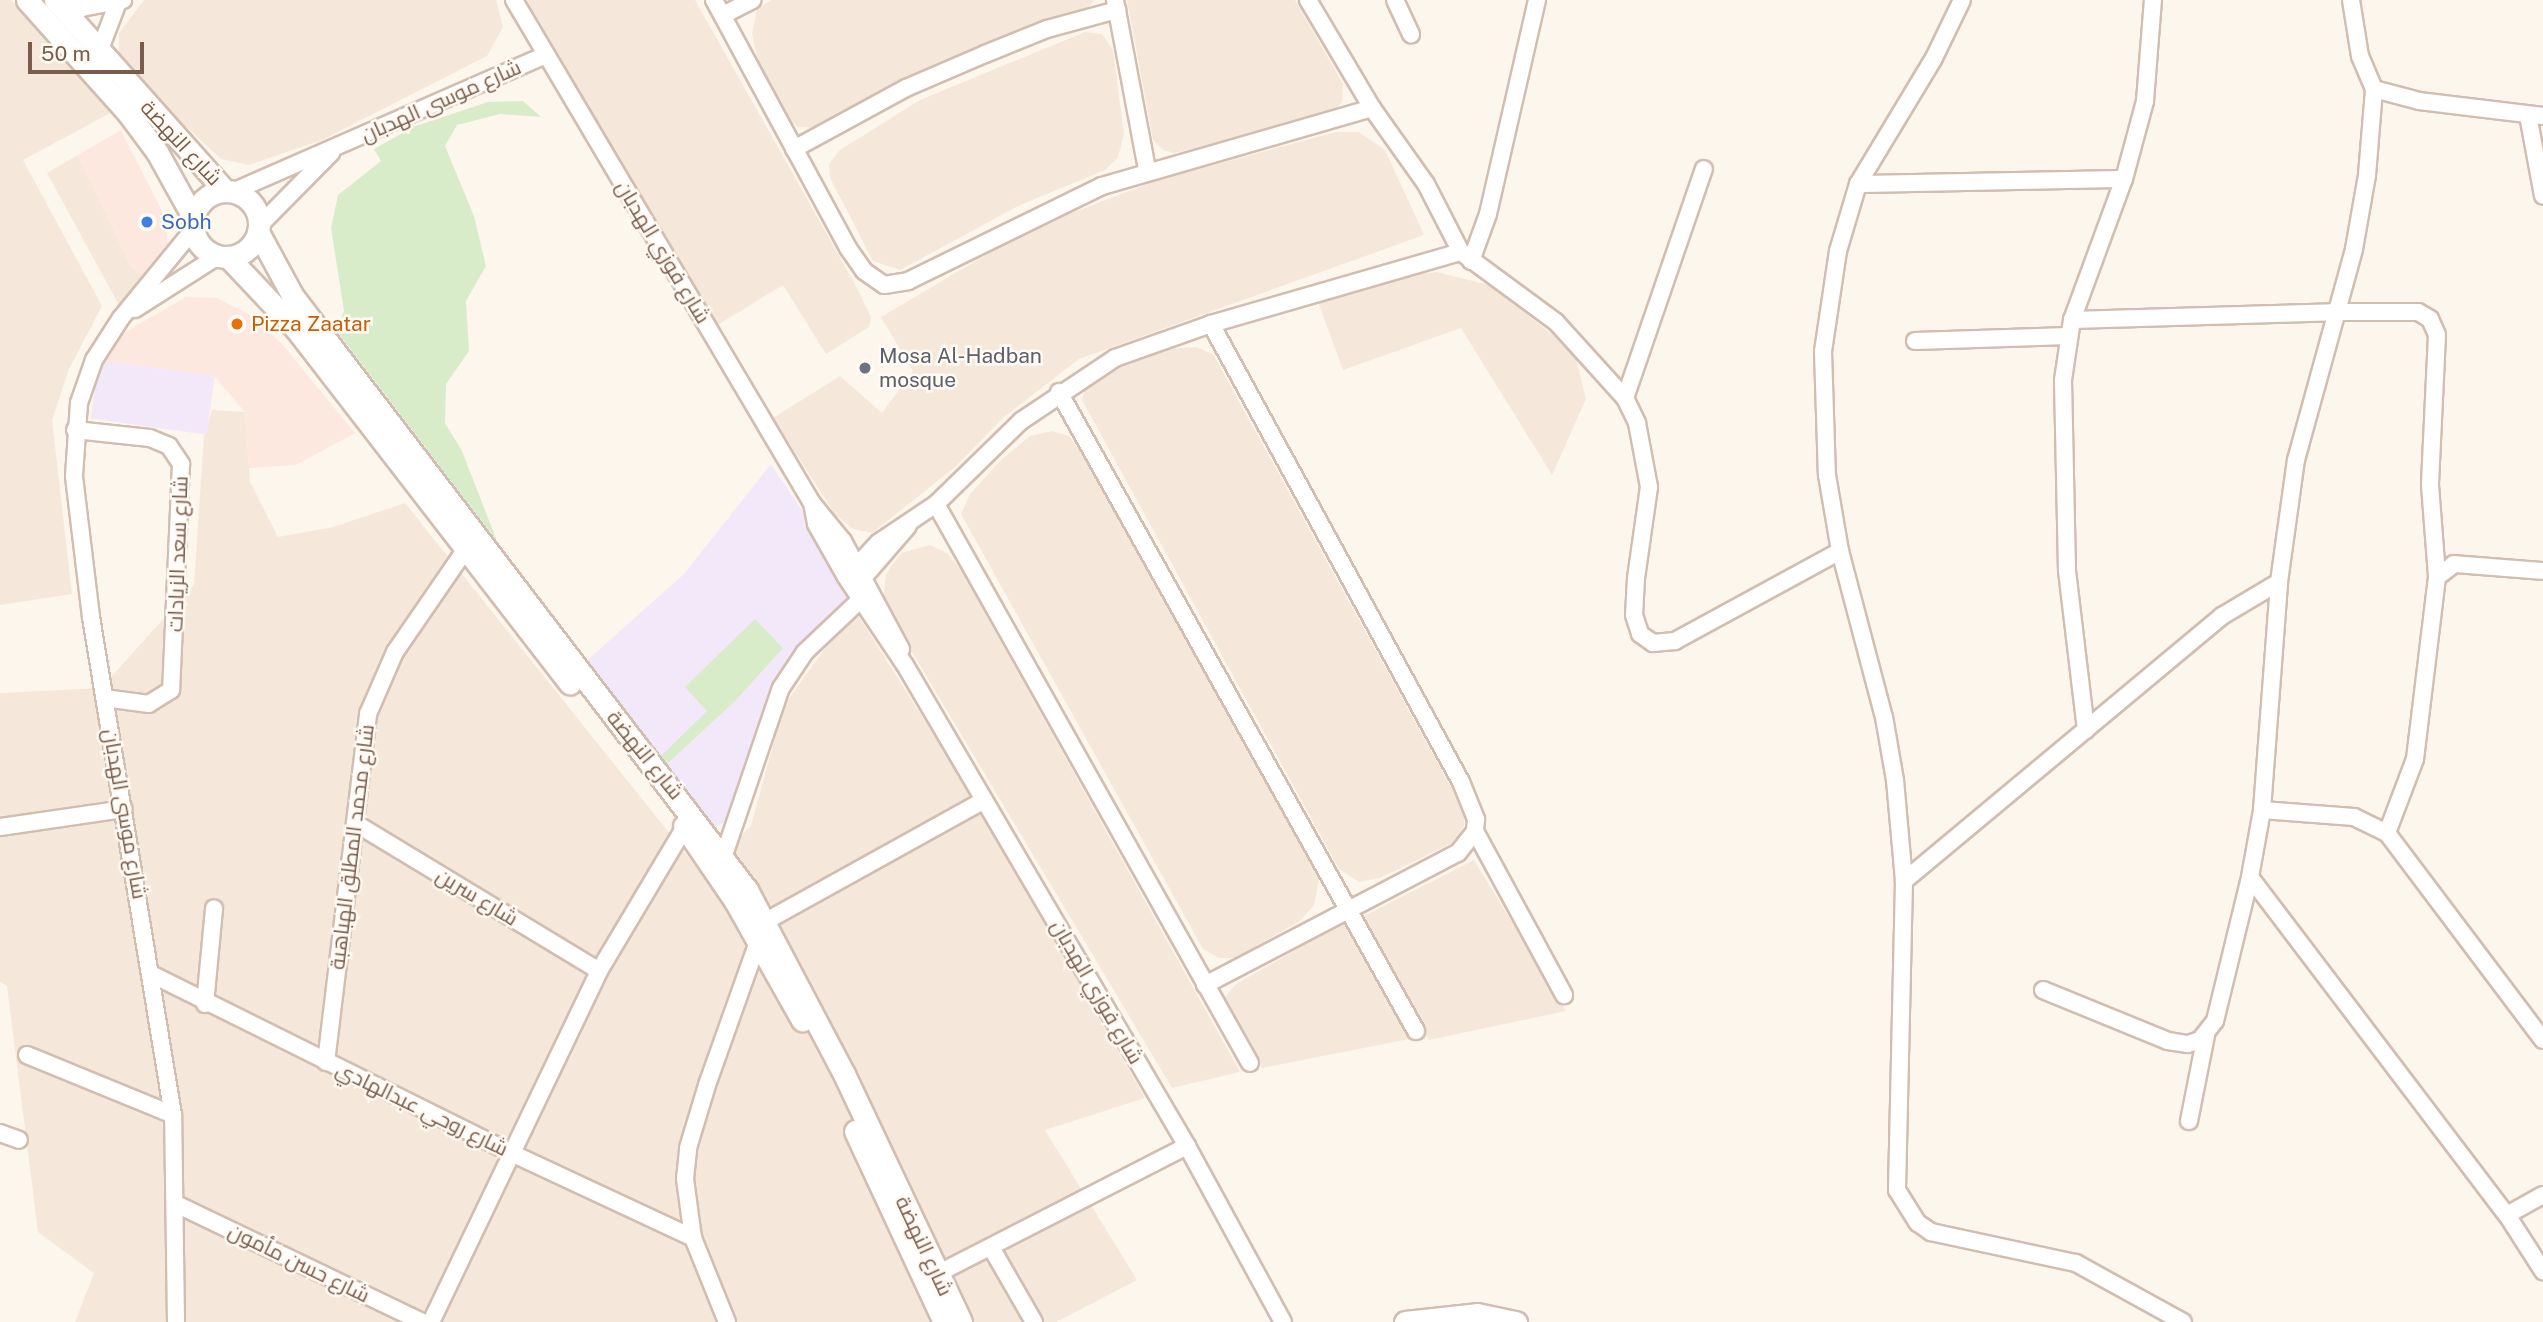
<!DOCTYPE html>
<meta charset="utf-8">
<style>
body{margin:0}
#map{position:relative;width:2543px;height:1322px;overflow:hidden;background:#fdf6ec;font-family:"Public Sans",Cairo,sans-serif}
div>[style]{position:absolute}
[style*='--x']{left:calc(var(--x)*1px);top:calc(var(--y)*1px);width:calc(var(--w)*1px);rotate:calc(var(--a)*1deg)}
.residential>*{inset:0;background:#f5e8da}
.commercial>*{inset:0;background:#fde8e0}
.education>*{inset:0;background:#f3e8fa;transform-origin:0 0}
.green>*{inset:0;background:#d8ecc9}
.roads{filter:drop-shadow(2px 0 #d1beb0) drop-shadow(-2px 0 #d1beb0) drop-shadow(0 2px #d1beb0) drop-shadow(0 -2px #d1beb0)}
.minor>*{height:16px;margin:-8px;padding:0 8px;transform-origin:8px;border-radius:8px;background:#fff}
.tertiary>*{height:21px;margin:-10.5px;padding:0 10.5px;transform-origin:10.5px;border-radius:10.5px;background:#fff}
.tertiary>.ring{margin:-10.5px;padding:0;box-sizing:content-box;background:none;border:21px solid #fff;border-radius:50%}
.dots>*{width:19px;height:19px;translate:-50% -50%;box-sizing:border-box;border:4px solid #fffaf3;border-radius:50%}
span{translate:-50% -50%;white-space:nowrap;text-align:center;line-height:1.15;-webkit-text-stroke:5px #fffaf3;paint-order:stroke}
.street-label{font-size:21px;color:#7a5c4d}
.shop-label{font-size:21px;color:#366cbe}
.left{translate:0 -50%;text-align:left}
.food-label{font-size:21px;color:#c56008}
.worship-label{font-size:21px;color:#5b616d}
.scale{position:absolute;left:28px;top:42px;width:116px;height:32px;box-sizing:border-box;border:4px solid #7a5c4d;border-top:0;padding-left:9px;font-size:21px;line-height:24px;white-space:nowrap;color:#7a5c4d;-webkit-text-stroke:5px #fffaf3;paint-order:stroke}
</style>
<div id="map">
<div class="residential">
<i style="clip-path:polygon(0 0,11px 0,114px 111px,23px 160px,102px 306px,69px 369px,52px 420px,72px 594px,0 605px)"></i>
<i style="clip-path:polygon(144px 0,496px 0,503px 27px,487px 56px,322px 140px,249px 165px,221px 159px,127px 72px,119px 55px,119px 33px)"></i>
<i style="clip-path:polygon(527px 0,695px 0,856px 286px,871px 317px,869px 327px,826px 354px,783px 285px,716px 326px)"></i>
<i style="clip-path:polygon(772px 0,1094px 0,1089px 7px,813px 128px,798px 127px,788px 118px,759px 65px,752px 34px,757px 9px)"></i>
<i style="clip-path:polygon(1127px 0,1295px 0,1343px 84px,1342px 102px,1332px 113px,1175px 153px,1163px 150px,1153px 140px)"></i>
<i style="clip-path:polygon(1085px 32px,1102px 34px,1113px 50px,1124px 134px,1118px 157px,1105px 170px,1018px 206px,900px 270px,873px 261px,830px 178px,829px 164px,840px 150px,920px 100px)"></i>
<i style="clip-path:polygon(1336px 132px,1359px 132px,1385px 150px,1424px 235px,1079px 359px,1004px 417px,954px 468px,872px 533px,853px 529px,835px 514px,773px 418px,840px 376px,882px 413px,913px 371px,881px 317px,1030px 229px,1158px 180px)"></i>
<i style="clip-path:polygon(78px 155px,131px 266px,145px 276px,120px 307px,47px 173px)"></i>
<i style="clip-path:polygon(1437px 272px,1489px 285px,1562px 342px,1576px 359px,1586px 399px,1552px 475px,1461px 328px,1343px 370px,1317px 299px,1398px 275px)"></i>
<i style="clip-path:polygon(1196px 347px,1213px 354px,1464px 811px,1464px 826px,1454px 842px,1380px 878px,1359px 882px,1339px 869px,1082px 400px,1086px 386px,1118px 368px,1167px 349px)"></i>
<i style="clip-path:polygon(212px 410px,245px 412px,250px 482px,278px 537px,333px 527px,405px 503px,703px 875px,751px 826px,784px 705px,845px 621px,859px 617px,960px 776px,1145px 1098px,1045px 1130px,1137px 1280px,1056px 1322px,75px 1322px,94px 1273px,38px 1232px,7px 986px,0 982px,0 693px,101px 688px,194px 585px,204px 435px)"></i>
<i style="clip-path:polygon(1052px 431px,1069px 436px,1087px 462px,1320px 874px,1314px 905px,1300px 921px,1235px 958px,1219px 958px,1203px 949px,961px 514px,970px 494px,1001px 460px,1030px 436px)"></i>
<i style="clip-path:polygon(930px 545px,947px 553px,961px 570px,1240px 1072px,1172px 1088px,896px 625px,883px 603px,886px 574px,901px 553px)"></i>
<i style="clip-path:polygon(1474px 860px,1566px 1011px,1429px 1040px,1364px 916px)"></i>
<i style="clip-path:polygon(1343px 923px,1409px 1039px,1262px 1068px,1224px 998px,1236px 984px)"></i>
</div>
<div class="commercial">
<i style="clip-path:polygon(121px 130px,166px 219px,168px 248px,145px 276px,131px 266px,78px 155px)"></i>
<i style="clip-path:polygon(186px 297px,217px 298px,252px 316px,282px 344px,355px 433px,296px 465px,249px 468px,245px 412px,215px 377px,99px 360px,113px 339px)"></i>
</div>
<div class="education">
<i style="left:99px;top:360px;width:117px;height:59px;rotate:8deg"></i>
<i style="clip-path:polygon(771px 464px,813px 527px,845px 586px,847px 598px,786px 664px,754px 735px,729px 821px,716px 826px,704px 824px,583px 664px,684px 574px)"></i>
</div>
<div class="green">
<i style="clip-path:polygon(523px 101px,541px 117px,500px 114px,457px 125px,445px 146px,474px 216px,486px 266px,466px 301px,469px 351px,446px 384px,445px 423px,462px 451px,497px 541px,336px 330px,344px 311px,331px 228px,338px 195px,381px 161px,374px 149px,413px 127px,488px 102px)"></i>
<i style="clip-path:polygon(755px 619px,783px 648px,735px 701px,667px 764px,661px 756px,707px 711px,685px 687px)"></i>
</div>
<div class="roads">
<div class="minor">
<i style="--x:514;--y:0;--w:585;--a:59.36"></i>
<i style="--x:812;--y:503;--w:49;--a:50.8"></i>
<i style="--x:843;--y:541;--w:123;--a:61.8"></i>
<i style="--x:714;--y:0;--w:282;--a:61.6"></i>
<i style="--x:848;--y:248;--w:28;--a:55"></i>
<i style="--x:864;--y:271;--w:24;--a:35"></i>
<i style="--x:884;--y:285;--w:24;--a:-9"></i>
<i style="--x:908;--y:281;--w:216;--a:-26.1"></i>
<i style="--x:1102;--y:186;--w:281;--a:-16.1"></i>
<i style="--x:1115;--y:0;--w:173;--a:79.3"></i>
<i style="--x:1308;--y:0;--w:126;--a:59.3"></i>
<i style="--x:1372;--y:108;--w:93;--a:54.6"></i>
<i style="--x:1426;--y:184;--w:76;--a:62.8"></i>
<i style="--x:1461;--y:252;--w:118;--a:36.4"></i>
<i style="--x:1556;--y:322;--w:103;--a:47.8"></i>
<i style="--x:1625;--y:398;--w:28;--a:64"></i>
<i style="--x:1637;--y:423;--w:65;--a:79.4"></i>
<i style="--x:1649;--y:487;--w:92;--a:98.1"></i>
<i style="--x:1636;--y:578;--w:37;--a:93"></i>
<i style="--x:1634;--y:615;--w:20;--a:72"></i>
<i style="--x:1640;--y:634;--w:16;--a:35"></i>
<i style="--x:1653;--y:643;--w:22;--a:-5"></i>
<i style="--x:1675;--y:641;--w:188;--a:-28.6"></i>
<i style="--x:1395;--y:0;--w:38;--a:65"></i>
<i style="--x:1962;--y:0;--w:64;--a:115.8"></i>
<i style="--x:1934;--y:58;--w:147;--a:121.1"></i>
<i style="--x:1858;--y:184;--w:70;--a:106.6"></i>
<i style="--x:1838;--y:251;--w:101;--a:98.5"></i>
<i style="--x:1823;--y:351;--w:124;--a:88.2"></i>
<i style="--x:1827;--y:475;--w:77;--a:80.3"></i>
<i style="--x:1840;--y:551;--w:172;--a:75.2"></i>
<i style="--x:1884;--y:717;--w:64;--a:80.1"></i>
<i style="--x:1895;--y:780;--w:101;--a:84.9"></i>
<i style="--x:1904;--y:881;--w:309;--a:91.3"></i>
<i style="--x:1897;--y:1190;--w:39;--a:58"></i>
<i style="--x:1918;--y:1223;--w:16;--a:35"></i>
<i style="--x:1931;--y:1232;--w:148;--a:12.1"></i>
<i style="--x:2076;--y:1263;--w:122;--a:28.9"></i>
<i style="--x:2351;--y:0;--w:57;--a:80.9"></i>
<i style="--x:2360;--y:56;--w:36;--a:67"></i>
<i style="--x:2374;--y:89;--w:47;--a:14.9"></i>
<i style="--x:2419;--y:101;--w:125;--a:6.9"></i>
<i style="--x:62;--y:6;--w:20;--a:6"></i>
<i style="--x:82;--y:8;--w:42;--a:-11"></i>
<i style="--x:723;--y:15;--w:33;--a:-27"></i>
<i style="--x:99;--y:52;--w:53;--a:-69.2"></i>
<i style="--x:2528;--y:115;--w:82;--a:79.5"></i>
<i style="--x:794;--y:149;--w:128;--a:-28.6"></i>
<i style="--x:906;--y:88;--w:86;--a:-23.3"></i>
<i style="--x:985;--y:54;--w:67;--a:-22"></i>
<i style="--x:1047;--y:29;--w:73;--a:-15.2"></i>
<i style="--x:1858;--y:184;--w:266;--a:-1.1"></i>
<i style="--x:232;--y:192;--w:342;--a:-23.6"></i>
<i style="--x:259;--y:226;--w:103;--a:-45.4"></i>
<i style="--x:1471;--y:261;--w:50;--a:-70.1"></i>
<i style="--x:1488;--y:214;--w:220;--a:-77.1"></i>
<i style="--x:135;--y:309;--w:98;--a:-32.6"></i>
<i style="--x:2072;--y:320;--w:262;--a:-1.7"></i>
<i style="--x:2334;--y:312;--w:84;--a:0"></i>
<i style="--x:2418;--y:312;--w:14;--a:30"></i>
<i style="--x:2430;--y:319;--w:17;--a:66"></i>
<i style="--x:2437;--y:335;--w:150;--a:92.7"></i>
<i style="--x:2430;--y:485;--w:92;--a:85.6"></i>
<i style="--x:1915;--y:341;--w:154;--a:-1.9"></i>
<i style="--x:1059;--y:392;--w:732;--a:60.81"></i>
<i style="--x:1625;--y:398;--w:242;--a:-71"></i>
<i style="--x:75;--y:430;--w:75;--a:6.1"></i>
<i style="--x:150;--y:438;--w:21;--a:23"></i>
<i style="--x:169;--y:446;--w:22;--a:56"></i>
<i style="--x:181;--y:464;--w:226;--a:92.5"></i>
<i style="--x:171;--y:690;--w:26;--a:148"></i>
<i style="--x:149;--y:704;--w:45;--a:-172.4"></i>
<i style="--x:812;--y:503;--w:21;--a:79"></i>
<i style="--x:816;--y:524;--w:61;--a:60.5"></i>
<i style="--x:846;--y:577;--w:106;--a:56.2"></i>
<i style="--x:905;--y:665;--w:558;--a:59.62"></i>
<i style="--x:1187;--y:1146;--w:200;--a:61.4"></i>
<i style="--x:936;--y:504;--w:641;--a:60.68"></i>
<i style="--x:851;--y:572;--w:40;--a:-47"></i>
<i style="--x:878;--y:543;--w:70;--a:-33.9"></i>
<i style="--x:936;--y:504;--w:119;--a:-44.3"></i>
<i style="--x:1021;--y:421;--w:113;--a:-33.8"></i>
<i style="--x:1115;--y:358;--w:102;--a:-19.5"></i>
<i style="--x:1211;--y:324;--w:260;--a:-16.1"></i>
<i style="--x:857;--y:585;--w:78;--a:-49.2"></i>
<i style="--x:2086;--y:730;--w:160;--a:-96.8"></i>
<i style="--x:2067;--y:571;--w:191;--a:-91.2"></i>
<i style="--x:2063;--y:380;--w:61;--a:-81.5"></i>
<i style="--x:2072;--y:320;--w:150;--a:-69.8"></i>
<i style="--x:2124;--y:179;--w:81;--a:-74.9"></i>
<i style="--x:2145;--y:101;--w:101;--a:-85.5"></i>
<i style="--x:2262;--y:810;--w:92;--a:4.4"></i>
<i style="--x:2354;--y:817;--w:37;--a:26"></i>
<i style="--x:2387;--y:833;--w:259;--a:53"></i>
<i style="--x:355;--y:823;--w:285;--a:31.2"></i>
<i style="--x:0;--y:827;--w:125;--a:-8.3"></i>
<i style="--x:1475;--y:831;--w:187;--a:61.5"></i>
<i style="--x:2387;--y:833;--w:79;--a:-69.3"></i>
<i style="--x:2415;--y:759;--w:183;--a:-83.1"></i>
<i style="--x:2437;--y:577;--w:21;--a:-37"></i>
<i style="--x:2454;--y:564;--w:89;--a:4.5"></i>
<i style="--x:724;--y:855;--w:176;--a:-71.2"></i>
<i style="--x:781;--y:688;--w:43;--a:-56.3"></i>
<i style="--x:805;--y:652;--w:74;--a:-43.4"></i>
<i style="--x:2250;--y:877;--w:425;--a:52.8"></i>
<i style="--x:2507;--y:1215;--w:67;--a:57.3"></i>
<i style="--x:1904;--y:881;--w:414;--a:-39.8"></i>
<i style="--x:2222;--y:616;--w:66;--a:-30.8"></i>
<i style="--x:766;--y:921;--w:249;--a:-29"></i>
<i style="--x:153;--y:975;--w:400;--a:26.4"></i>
<i style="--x:511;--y:1153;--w:201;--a:25"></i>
<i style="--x:1205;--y:985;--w:285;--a:-27.6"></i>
<i style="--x:1458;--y:853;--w:28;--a:-52"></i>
<i style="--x:1475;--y:831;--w:12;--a:-85"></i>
<i style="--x:1476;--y:819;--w:40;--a:-112"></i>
<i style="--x:1461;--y:782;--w:522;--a:-118.63"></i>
<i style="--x:2043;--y:990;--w:135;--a:22.2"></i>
<i style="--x:2168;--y:1041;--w:20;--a:9"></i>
<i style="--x:2188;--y:1044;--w:13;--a:-18"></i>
<i style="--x:2200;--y:1040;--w:24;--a:-52"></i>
<i style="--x:2215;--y:1021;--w:148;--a:-76.3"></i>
<i style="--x:2250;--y:877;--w:68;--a:-79.8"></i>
<i style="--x:2262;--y:810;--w:229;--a:-85.7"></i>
<i style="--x:2279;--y:582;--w:123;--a:-82.1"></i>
<i style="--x:2296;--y:460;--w:219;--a:-74.6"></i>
<i style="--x:2354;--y:249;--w:75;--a:-80"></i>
<i style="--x:2367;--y:175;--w:86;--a:-85.3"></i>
<i style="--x:205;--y:1004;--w:96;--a:-84.6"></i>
<i style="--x:27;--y:1055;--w:158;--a:22.3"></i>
<i style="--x:326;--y:1062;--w:351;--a:-83.1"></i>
<i style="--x:368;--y:714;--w:68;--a:-66.5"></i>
<i style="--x:395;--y:652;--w:136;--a:-55.5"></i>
<i style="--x:2189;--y:1121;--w:88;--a:-78.8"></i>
<i style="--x:0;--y:1133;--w:20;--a:20"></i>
<i style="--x:176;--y:1204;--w:273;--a:25.6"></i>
<i style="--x:2507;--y:1215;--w:41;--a:-29.1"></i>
<i style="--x:992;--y:1249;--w:84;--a:60.1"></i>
<i style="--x:937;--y:1274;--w:281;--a:-27.1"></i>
<i style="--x:176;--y:1322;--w:207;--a:-90.8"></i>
<i style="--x:173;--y:1115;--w:505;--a:-99.35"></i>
<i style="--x:91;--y:617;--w:142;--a:-96.9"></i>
<i style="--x:74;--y:476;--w:73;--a:-86.1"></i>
<i style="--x:79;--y:403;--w:46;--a:-70.8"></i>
<i style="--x:94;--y:360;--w:50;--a:-57.3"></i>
<i style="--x:121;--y:318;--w:114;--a:-50.7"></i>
<i style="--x:431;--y:1322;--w:389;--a:-64.4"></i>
<i style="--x:599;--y:971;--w:168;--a:-59.2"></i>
<i style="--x:727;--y:1322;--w:91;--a:-112"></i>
<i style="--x:693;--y:1238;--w:60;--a:-97.7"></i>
<i style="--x:685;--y:1179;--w:31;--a:-84"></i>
<i style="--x:688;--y:1148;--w:66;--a:-73.2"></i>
<i style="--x:707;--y:1085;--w:155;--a:-70.4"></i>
</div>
<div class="tertiary">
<i style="--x:27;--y:0;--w:152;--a:48.2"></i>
<i style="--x:128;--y:113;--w:49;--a:53.4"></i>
<i style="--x:157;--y:152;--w:74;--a:61"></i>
<i style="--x:55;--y:0;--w:256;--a:48.3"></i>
<i class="ring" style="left:193px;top:191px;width:45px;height:45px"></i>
<i style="--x:258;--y:232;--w:72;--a:61.6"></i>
<i style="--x:292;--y:295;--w:46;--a:52.9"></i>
<i style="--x:320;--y:332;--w:703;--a:52.58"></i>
<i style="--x:747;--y:890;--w:208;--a:62.2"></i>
<i style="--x:844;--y:1074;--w:274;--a:64.7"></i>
<i style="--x:228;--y:257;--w:99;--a:46.6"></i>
<i style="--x:296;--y:329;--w:448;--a:52.3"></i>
<i style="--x:684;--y:826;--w:91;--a:55.8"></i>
<i style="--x:735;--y:901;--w:137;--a:60.6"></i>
<i style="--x:855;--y:1131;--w:211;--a:65"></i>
<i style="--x:1405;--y:1322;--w:72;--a:-6.3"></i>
<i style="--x:1477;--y:1314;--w:40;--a:12"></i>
</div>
</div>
<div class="dots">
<i style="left:147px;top:222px;background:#3f7fe0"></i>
<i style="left:237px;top:324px;background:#e8710a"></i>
<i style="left:865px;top:368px;background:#6b7280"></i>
</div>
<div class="street-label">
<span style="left:441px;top:101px;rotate:-24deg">شارع موسى الهدبان</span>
<span style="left:181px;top:143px;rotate:47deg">شارع النهضة</span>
<span style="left:663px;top:252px;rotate:59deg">شارع فوزي الهدبان</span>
<span style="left:178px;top:554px;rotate:-88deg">شارع سعد الزيادات</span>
<span style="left:645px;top:755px;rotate:51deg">شارع النهضة</span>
<span style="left:125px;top:814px;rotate:80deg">شارع موسى الهدبان</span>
<span style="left:352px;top:847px;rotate:-83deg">شارع محمد المطلق الهباهبة</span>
<span style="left:477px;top:897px;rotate:31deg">شارع سرين</span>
<span style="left:1097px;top:992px;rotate:60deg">شارع فوزي الهدبان</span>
<span style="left:422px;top:1109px;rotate:26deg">شارع روحي عبدالهادي</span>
<span style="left:924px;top:1246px;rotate:65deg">شارع النهضة</span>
<span style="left:299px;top:1263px;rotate:26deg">شارع حسن مأمون</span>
</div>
<div class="shop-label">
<span class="left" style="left:161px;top:222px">Sobh</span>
</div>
<div class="food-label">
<span class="left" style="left:251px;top:324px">Pizza Zaatar</span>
</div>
<div class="worship-label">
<span class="left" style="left:879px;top:368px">Mosa Al-Hadban<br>mosque</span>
</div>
<div class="scale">50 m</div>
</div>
